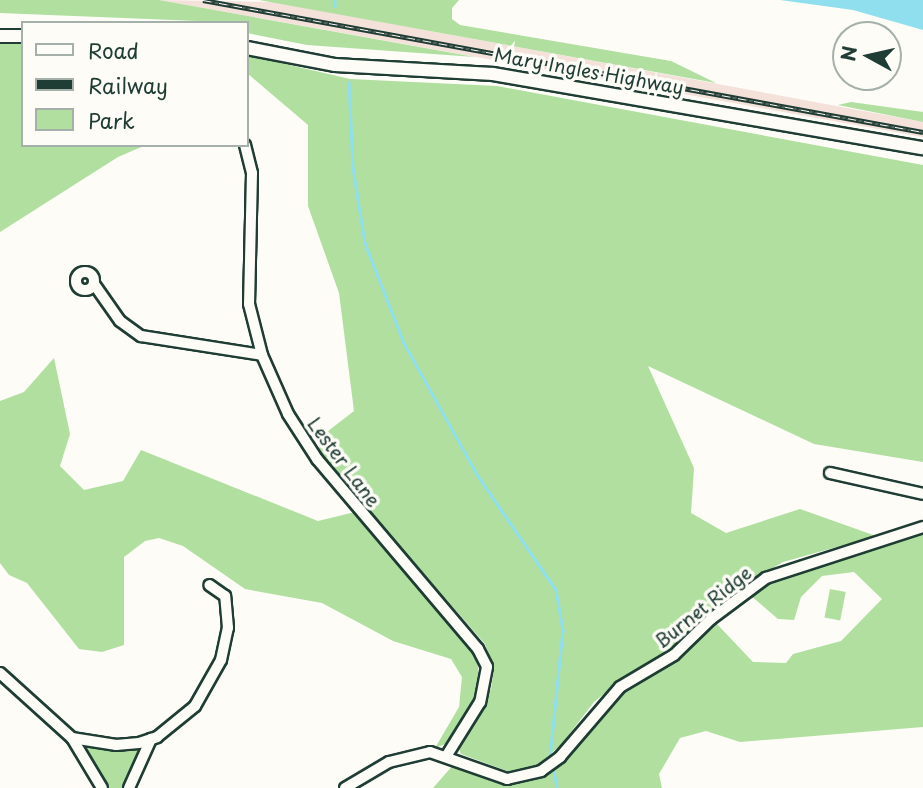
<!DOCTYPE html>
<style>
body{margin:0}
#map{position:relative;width:923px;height:788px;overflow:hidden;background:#fdfcf7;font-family:"Playpen Sans",sans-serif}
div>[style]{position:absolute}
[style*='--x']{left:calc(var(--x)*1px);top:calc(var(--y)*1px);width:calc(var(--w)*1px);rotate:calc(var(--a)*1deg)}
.built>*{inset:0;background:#f3e1da}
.green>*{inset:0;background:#b0df9f;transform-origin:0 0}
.water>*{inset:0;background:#90dfee}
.stream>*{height:2.5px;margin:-1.25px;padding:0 1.25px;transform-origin:1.25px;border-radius:1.25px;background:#90dfee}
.roads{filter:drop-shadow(2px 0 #1f3d34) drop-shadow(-2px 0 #1f3d34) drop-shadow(0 2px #1f3d34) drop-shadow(0 -2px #1f3d34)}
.minor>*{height:10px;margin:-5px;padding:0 5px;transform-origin:5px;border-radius:5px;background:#fdfcf7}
.minor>.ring{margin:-5px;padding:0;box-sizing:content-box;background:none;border:10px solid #fdfcf7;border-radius:50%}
.tertiary>*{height:12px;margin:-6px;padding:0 6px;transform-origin:6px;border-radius:6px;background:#fdfcf7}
.rail>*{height:5px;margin-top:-2.5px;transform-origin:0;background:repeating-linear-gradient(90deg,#fdfcf7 0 8px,#1f3d34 0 16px);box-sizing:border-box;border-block:2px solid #1f3d34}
span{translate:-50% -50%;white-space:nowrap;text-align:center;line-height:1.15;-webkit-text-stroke:7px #fdfcf7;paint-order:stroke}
.street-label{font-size:19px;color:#1f3d34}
.legend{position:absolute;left:21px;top:21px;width:228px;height:126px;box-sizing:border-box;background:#fdfcf7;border:2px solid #a4b0a9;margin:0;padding:9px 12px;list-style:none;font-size:21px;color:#1f3d34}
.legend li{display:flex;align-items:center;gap:14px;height:35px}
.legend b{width:35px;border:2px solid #a4b0a9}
.north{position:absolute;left:832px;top:21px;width:70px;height:70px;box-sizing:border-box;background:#fdfcf7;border:2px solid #a4b0a9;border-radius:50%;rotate:278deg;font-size:19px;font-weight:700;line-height:28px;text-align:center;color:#1f3d34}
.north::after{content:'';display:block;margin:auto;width:24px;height:32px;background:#1f3d34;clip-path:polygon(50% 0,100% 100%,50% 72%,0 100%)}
</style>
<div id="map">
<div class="built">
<i style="clip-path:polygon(159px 0,274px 2px,923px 122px,923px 137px)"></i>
</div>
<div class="green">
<i style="clip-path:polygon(0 0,159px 0,475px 57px,307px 45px,247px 33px,247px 23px,0 13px)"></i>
<i style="clip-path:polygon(259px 0,459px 0,452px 8px,452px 19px,460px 25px,671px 61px,716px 83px)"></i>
<i style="clip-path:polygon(0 39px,23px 39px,23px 145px,146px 145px,118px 157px,0 232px)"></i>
<i style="clip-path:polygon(247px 55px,350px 79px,497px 86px,923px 165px,923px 462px,814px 444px,648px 366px,694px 468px,691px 513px,726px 533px,800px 509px,876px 536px,783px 562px,740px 587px,663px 656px,628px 674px,594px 702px,560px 746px,536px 766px,510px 772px,461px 754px,459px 749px,491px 689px,494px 668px,485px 644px,319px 453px,319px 438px,354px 411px,339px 293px,308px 206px,308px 125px,247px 73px)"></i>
<i style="clip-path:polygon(851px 102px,923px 112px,923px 122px,838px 105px)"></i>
<i style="clip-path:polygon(54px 358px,70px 434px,60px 466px,84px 490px,123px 481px,141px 450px,318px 521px,355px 512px,477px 655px,480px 689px,450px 742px,435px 748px,459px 707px,462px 677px,451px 659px,393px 641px,322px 603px,245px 589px,183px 546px,159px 538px,145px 541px,124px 557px,124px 645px,102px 652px,79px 649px,27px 583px,9px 575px,0 563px,0 401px,24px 392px)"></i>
<i style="clip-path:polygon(923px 530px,923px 727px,740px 742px,706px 731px,680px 738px,659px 774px,662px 788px,433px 788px,454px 764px,493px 782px,530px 781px,549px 773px,617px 693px,715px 622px,753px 662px,786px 663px,793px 654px,841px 641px,882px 599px,854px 572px,822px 576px,801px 597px,794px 620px,778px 619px,749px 594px,762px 584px)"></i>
<i style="left:830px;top:589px;width:16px;height:29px;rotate:11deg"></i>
<i style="clip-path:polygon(84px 747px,139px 749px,124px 788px,106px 788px)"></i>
</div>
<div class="water">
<i style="clip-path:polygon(780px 0,923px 0,923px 30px,853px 10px)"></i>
</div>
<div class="stream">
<i style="--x:335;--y:0;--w:6;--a:90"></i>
<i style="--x:349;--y:82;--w:86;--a:87.3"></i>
<i style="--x:353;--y:168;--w:76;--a:80.9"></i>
<i style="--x:365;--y:243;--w:107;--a:68.7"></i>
<i style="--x:404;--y:343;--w:152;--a:60.9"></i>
<i style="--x:478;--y:476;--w:138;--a:55.6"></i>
<i style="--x:556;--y:590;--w:41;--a:80.1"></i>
<i style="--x:563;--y:630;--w:128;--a:95.8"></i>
<i style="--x:554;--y:772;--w:16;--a:79"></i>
</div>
<div class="roads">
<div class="minor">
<i style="--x:245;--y:145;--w:29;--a:76"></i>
<i style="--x:252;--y:173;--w:131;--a:91.3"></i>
<i style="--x:249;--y:304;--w:53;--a:75.7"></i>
<i style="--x:262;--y:355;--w:64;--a:66.2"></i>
<i style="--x:288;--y:414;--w:54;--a:57.2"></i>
<i style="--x:317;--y:459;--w:249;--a:49.7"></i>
<i style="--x:478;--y:649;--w:20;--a:63"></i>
<i style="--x:487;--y:667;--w:36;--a:101"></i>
<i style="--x:480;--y:702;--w:62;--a:121.9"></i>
<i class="ring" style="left:76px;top:272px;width:8px;height:8px"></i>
<i style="--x:94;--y:284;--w:45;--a:54.9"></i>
<i style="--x:120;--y:321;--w:26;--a:36"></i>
<i style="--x:141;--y:336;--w:122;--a:8.9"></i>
<i style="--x:830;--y:473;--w:95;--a:12.7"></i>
<i style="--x:0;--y:673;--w:97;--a:42.1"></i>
<i style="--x:72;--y:738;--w:58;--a:59"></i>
<i style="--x:72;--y:738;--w:45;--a:9"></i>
<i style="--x:116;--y:745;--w:23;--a:-5"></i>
<i style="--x:139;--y:743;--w:19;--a:-18"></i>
<i style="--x:157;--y:737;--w:49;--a:-39.2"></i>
<i style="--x:195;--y:706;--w:53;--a:-60.5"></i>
<i style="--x:221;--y:660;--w:33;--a:-78"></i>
<i style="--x:228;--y:628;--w:32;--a:-95"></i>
<i style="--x:225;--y:596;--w:19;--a:-145"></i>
<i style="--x:129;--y:788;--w:54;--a:-65.8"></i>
<i style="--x:345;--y:788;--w:51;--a:-30.6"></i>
<i style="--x:389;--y:762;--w:42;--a:-13.7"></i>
<i style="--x:430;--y:752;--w:82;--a:19.3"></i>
<i style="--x:507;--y:779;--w:35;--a:-13"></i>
<i style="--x:541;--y:771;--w:24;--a:-36"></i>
<i style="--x:560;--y:757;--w:92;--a:-49.4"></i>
<i style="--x:620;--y:687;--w:63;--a:-30.7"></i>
<i style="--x:674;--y:655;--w:52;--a:-44.2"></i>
<i style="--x:711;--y:619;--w:69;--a:-36.7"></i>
<i style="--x:766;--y:578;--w:165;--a:-18"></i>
</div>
<div class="tertiary">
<i style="--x:0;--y:36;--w:23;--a:0"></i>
<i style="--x:247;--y:48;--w:90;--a:10.9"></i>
<i style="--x:335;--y:65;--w:158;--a:3.3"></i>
<i style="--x:493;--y:74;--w:436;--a:9.8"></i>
</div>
</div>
<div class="rail">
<i style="--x:203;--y:0;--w:732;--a:10.39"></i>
</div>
<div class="street-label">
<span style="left:589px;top:71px;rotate:10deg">Mary Ingles Highway</span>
<span style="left:344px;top:462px;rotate:53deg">Lester Lane</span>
<span style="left:703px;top:607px;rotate:-39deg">Burnet Ridge</span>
</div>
<ul class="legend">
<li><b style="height:9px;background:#fdfcf7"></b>Road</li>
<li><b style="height:9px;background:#1f3d34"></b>Railway</li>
<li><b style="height:19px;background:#b0df9f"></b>Park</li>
</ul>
<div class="north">N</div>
</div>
